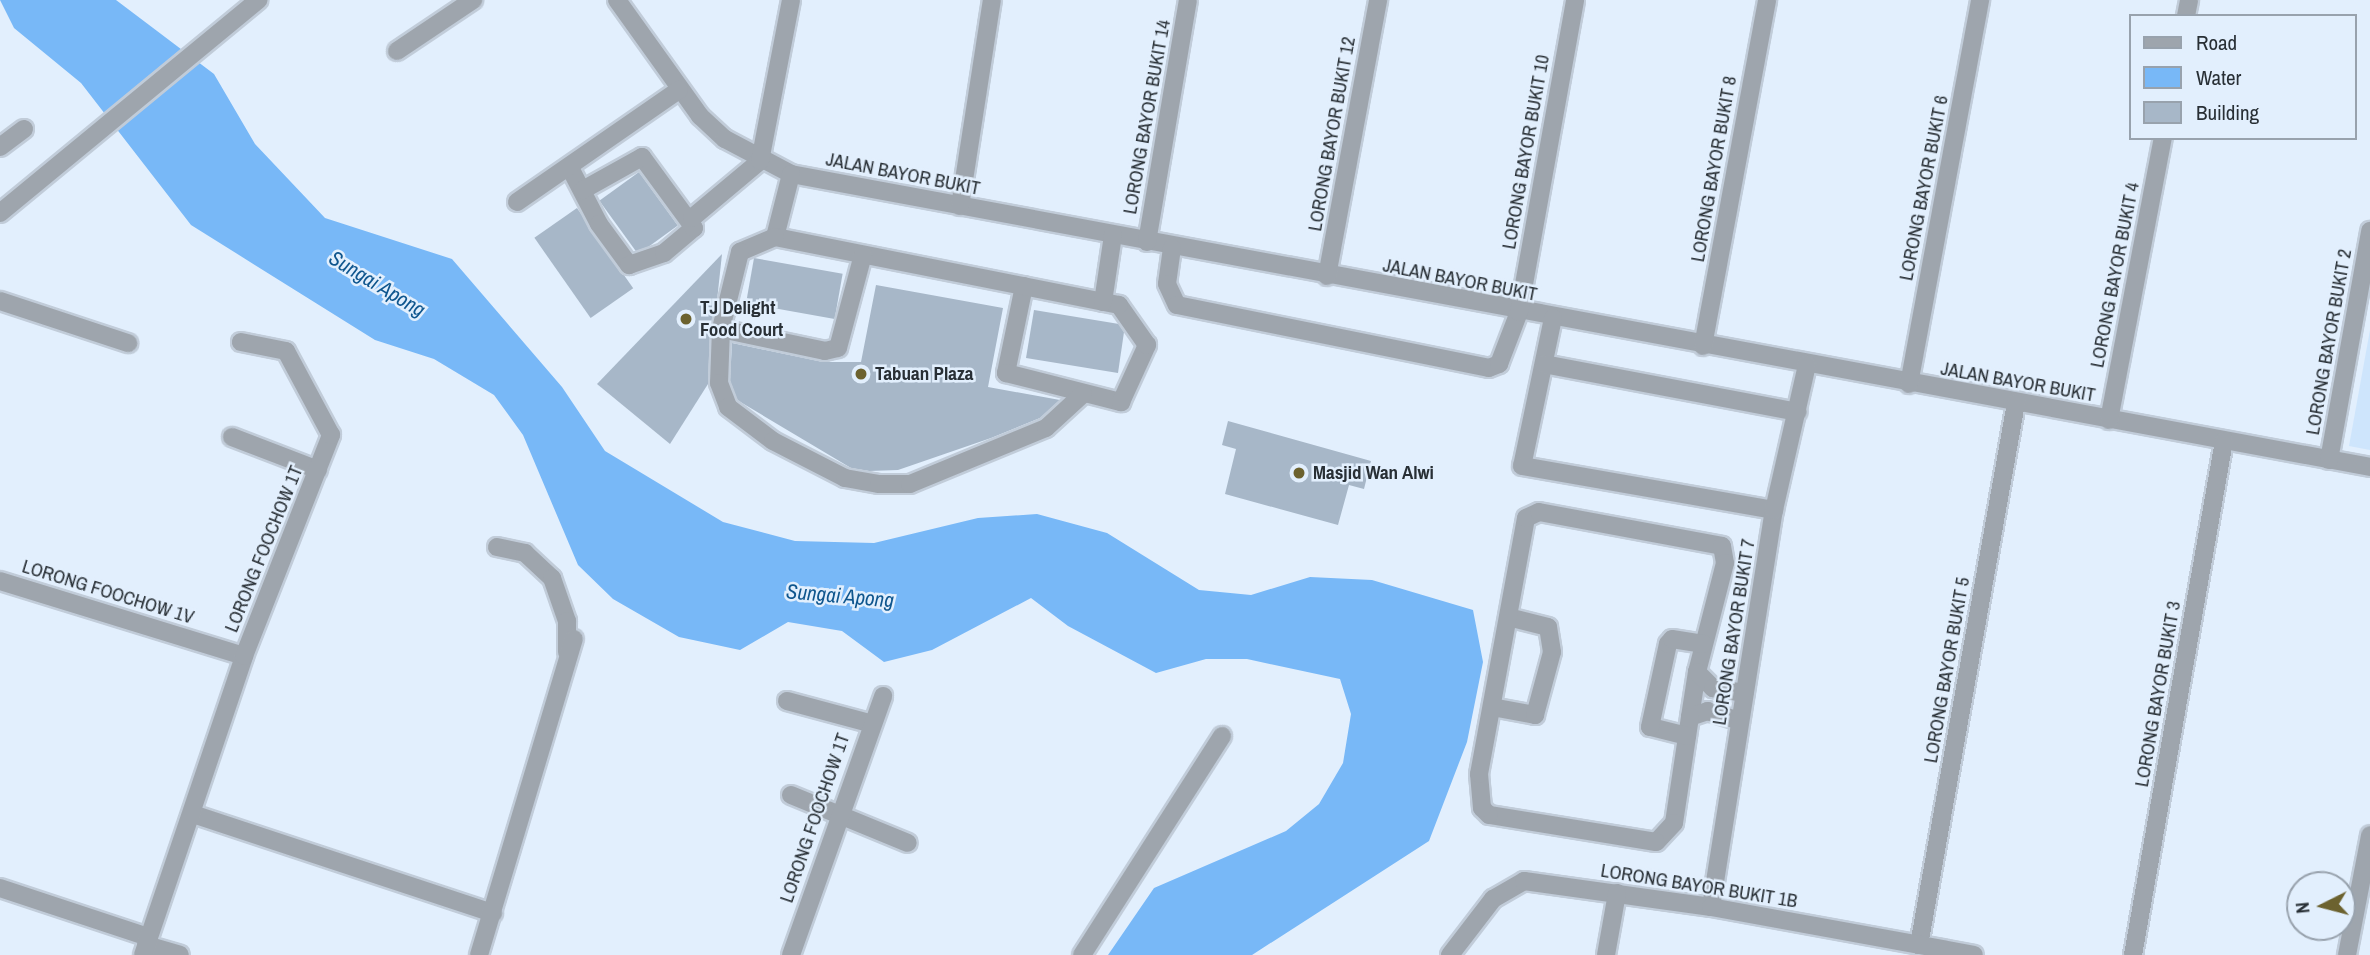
<!DOCTYPE html>
<style>
body{margin:0}
#map{position:relative;width:2370px;height:955px;overflow:hidden;background:#e2effd;font-family:"Archivo Narrow",sans-serif}
div>[style]{position:absolute}
[style*='--x']{left:calc(var(--x)*1px);top:calc(var(--y)*1px);width:calc(var(--w)*1px);rotate:calc(var(--a)*1deg)}
.built>*{inset:0;background:#cee5fc}
.water>*{inset:0;background:#78b8f7}
.building>*{inset:0;background:#a7b7c8;transform-origin:0 0}
.roads{filter:drop-shadow(2px 0 #c1ccd9) drop-shadow(-2px 0 #c1ccd9) drop-shadow(0 2px #c1ccd9) drop-shadow(0 -2px #c1ccd9)}
.minor>*{height:18px;margin:-9px;padding:0 9px;transform-origin:9px;border-radius:9px;background:#9ea5ad}
.dots>*{width:19px;height:19px;translate:-50% -50%;box-sizing:border-box;border:4px solid #e2effd;border-radius:50%}
span{translate:-50% -50%;white-space:nowrap;text-align:center;line-height:1.15;-webkit-text-stroke:5px #e2effd;paint-order:stroke}
.street-label{font-size:19px;color:#282f35}
.poi-label{font-size:19px;color:#282f35;font-weight:700}
.left{translate:0 -50%;text-align:left}
.water-label{font-size:21px;color:#0f568e;font-style:italic}
.legend{position:absolute;left:2129px;top:14px;width:228px;height:126px;box-sizing:border-box;background:#e2effd;border:2px solid #98a2ad;margin:0;padding:9px 12px;list-style:none;font-size:21px;color:#282f35}
.legend li{display:flex;align-items:center;gap:14px;height:35px}
.legend b{width:35px;border:2px solid #98a2ad}
.north{position:absolute;left:2286px;top:871px;width:70px;height:70px;box-sizing:border-box;background:#e2effd;border:2px solid #98a2ad;border-radius:50%;rotate:264deg;font-size:19px;font-weight:700;line-height:28px;text-align:center;color:#282f35}
.north::after{content:'';display:block;margin:auto;width:24px;height:32px;background:#6c622f;clip-path:polygon(50% 0,100% 100%,50% 72%,0 100%)}
</style>
<div id="map">
<div class="built">
<i style="clip-path:polygon(2370px 330px,2370px 450px,2349px 446px)"></i>
</div>
<div class="water">
<i style="clip-path:polygon(0 0,116px 0,214px 74px,255px 144px,325px 218px,452px 259px,562px 387px,605px 451px,723px 522px,795px 541px,874px 543px,978px 518px,1037px 514px,1107px 533px,1199px 590px,1251px 595px,1310px 577px,1372px 580px,1473px 610px,1483px 662px,1467px 742px,1429px 841px,1252px 955px,1108px 955px,1154px 888px,1286px 831px,1319px 804px,1343px 763px,1351px 714px,1340px 679px,1247px 659px,1206px 659px,1156px 673px,1068px 626px,1031px 598px,932px 650px,884px 662px,842px 631px,788px 622px,740px 650px,679px 637px,613px 599px,578px 565px,523px 435px,494px 395px,434px 359px,375px 340px,191px 225px,81px 83px,14px 28px)"></i>
</div>
<div class="building">
<i style="left:639px;top:172px;width:66px;height:49px;rotate:54deg"></i>
<i style="left:577px;top:208px;width:98px;height:52px;rotate:55deg"></i>
<i style="clip-path:polygon(722px 254px,708px 384px,670px 444px,597px 384px)"></i>
<i style="left:754px;top:258px;width:90px;height:46px;rotate:10deg"></i>
<i style="clip-path:polygon(876px 285px,1003px 308px,988px 387px,1060px 400px,1040px 418px,991px 438px,898px 470px,869px 471px,851px 468px,737px 400px,730px 381px,732px 343px,823px 362px,861px 362px)"></i>
<i style="clip-path:polygon(1034px 310px,1119px 324px,1124px 332px,1118px 373px,1026px 358px)"></i>
<i style="clip-path:polygon(1228px 421px,1371px 461px,1364px 489px,1349px 485px,1338px 525px,1225px 494px,1236px 449px,1222px 445px)"></i>
</div>
<div class="roads">
<div class="minor">
<i style="--x:617;--y:0;--w:143;--a:54.4"></i>
<i style="--x:700;--y:116;--w:34;--a:43"></i>
<i style="--x:725;--y:139;--w:75;--a:27.9"></i>
<i style="--x:791;--y:174;--w:1606;--a:10.51"></i>
<i style="--x:2186;--y:16;--w:16;--a:-79"></i>
<i style="--x:397;--y:51;--w:92;--a:-33.9"></i>
<i style="--x:0;--y:147;--w:30;--a:-37"></i>
<i style="--x:570;--y:168;--w:63;--a:62.6"></i>
<i style="--x:599;--y:224;--w:51;--a:53.8"></i>
<i style="--x:629;--y:265;--w:37;--a:-19"></i>
<i style="--x:664;--y:253;--w:39;--a:-40"></i>
<i style="--x:694;--y:228;--w:88;--a:-126.2"></i>
<i style="--x:642;--y:157;--w:68;--a:150.8"></i>
<i style="--x:517;--y:202;--w:197;--a:-34.7"></i>
<i style="--x:960;--y:206;--w:208;--a:-81.2"></i>
<i style="--x:0;--y:213;--w:335;--a:-39.5"></i>
<i style="--x:692;--y:218;--w:89;--a:-40"></i>
<i style="--x:760;--y:161;--w:164;--a:-79.1"></i>
<i style="--x:775;--y:237;--w:65;--a:-75.7"></i>
<i style="--x:1147;--y:242;--w:245;--a:-80.4"></i>
<i style="--x:1172;--y:248;--w:36;--a:98"></i>
<i style="--x:1167;--y:284;--w:23;--a:65"></i>
<i style="--x:1177;--y:305;--w:318;--a:11.4"></i>
<i style="--x:1489;--y:368;--w:11;--a:-22"></i>
<i style="--x:1499;--y:364;--w:56;--a:-69"></i>
<i style="--x:1519;--y:312;--w:317;--a:-79.8"></i>
<i style="--x:1327;--y:276;--w:281;--a:-79.5"></i>
<i style="--x:1024;--y:286;--w:89;--a:101.7"></i>
<i style="--x:1006;--y:373;--w:119;--a:14.2"></i>
<i style="--x:1121;--y:402;--w:63;--a:-65.5"></i>
<i style="--x:1147;--y:345;--w:49;--a:-125"></i>
<i style="--x:1119;--y:305;--w:351;--a:-168.8"></i>
<i style="--x:775;--y:237;--w:38;--a:157"></i>
<i style="--x:740;--y:252;--w:79;--a:103.9"></i>
<i style="--x:721;--y:329;--w:54;--a:92.1"></i>
<i style="--x:719;--y:383;--w:26;--a:69"></i>
<i style="--x:728;--y:407;--w:56;--a:37.1"></i>
<i style="--x:773;--y:441;--w:81;--a:27.2"></i>
<i style="--x:845;--y:478;--w:35;--a:10"></i>
<i style="--x:879;--y:484;--w:31;--a:0"></i>
<i style="--x:910;--y:484;--w:147;--a:-22.4"></i>
<i style="--x:1046;--y:428;--w:50;--a:-42.6"></i>
<i style="--x:0;--y:301;--w:135;--a:18.2"></i>
<i style="--x:1103;--y:302;--w:68;--a:-81.5"></i>
<i style="--x:1553;--y:318;--w:151;--a:101.8"></i>
<i style="--x:1522;--y:466;--w:256;--a:9.9"></i>
<i style="--x:721;--y:329;--w:106;--a:11.9"></i>
<i style="--x:825;--y:351;--w:13;--a:-13"></i>
<i style="--x:838;--y:348;--w:96;--a:-75"></i>
<i style="--x:1703;--y:346;--w:352;--a:-79.5"></i>
<i style="--x:1544;--y:364;--w:258;--a:10.7"></i>
<i style="--x:1909;--y:384;--w:391;--a:-79.5"></i>
<i style="--x:2109;--y:420;--w:287;--a:-79.2"></i>
<i style="--x:232;--y:437;--w:92;--a:21"></i>
<i style="--x:2329;--y:460;--w:233;--a:-79.8"></i>
<i style="--x:497;--y:547;--w:29;--a:12"></i>
<i style="--x:525;--y:553;--w:37;--a:43"></i>
<i style="--x:552;--y:578;--w:46;--a:70.8"></i>
<i style="--x:567;--y:621;--w:31;--a:90"></i>
<i style="--x:0;--y:581;--w:255;--a:17.1"></i>
<i style="--x:787;--y:701;--w:85;--a:15"></i>
<i style="--x:1492;--y:707;--w:44;--a:10.5"></i>
<i style="--x:1535;--y:715;--w:65;--a:-74.9"></i>
<i style="--x:1552;--y:652;--w:25;--a:-99"></i>
<i style="--x:1548;--y:627;--w:41;--a:-166"></i>
<i style="--x:1690;--y:717;--w:46;--a:-81.2"></i>
<i style="--x:1740;--y:721;--w:34;--a:-163"></i>
<i style="--x:1708;--y:711;--w:19;--a:162"></i>
<i style="--x:1690;--y:717;--w:107;--a:98.6"></i>
<i style="--x:1674;--y:823;--w:26;--a:133"></i>
<i style="--x:1656;--y:842;--w:169;--a:-170.8"></i>
<i style="--x:1489;--y:815;--w:10;--a:-135"></i>
<i style="--x:1482;--y:808;--w:34;--a:-95"></i>
<i style="--x:1479;--y:774;--w:260;--a:-79.6"></i>
<i style="--x:1526;--y:518;--w:14;--a:-25"></i>
<i style="--x:1539;--y:512;--w:186;--a:10.5"></i>
<i style="--x:1722;--y:546;--w:17;--a:80"></i>
<i style="--x:1725;--y:563;--w:113;--a:104.4"></i>
<i style="--x:1697;--y:672;--w:23;--a:45"></i>
<i style="--x:1713;--y:688;--w:32;--a:9"></i>
<i style="--x:1687;--y:736;--w:38;--a:-166"></i>
<i style="--x:1650;--y:727;--w:85;--a:-77.8"></i>
<i style="--x:1668;--y:644;--w:6;--a:-51"></i>
<i style="--x:1672;--y:639;--w:32;--a:9"></i>
<i style="--x:791;--y:795;--w:126;--a:22.3"></i>
<i style="--x:193;--y:814;--w:316;--a:18.3"></i>
<i style="--x:0;--y:888;--w:156;--a:18.3"></i>
<i style="--x:1711;--y:907;--w:402;--a:-81"></i>
<i style="--x:1774;--y:510;--w:149;--a:-77.2"></i>
<i style="--x:146;--y:945;--w:35;--a:16"></i>
<i style="--x:1919;--y:945;--w:551;--a:-79.85"></i>
<i style="--x:143;--y:955;--w:316;--a:-71.3"></i>
<i style="--x:244;--y:656;--w:238;--a:-68.5"></i>
<i style="--x:331;--y:435;--w:95;--a:-118.2"></i>
<i style="--x:286;--y:351;--w:46;--a:-168.7"></i>
<i style="--x:479;--y:955;--w:330;--a:-73.3"></i>
<i style="--x:791;--y:955;--w:275;--a:-70.4"></i>
<i style="--x:1082;--y:955;--w:260;--a:-57.4"></i>
<i style="--x:1450;--y:955;--w:71;--a:-52.5"></i>
<i style="--x:1493;--y:899;--w:36;--a:-30"></i>
<i style="--x:1524;--y:881;--w:189;--a:7.9"></i>
<i style="--x:1711;--y:907;--w:267;--a:10.3"></i>
<i style="--x:1606;--y:955;--w:63;--a:-79.9"></i>
<i style="--x:2133;--y:955;--w:522;--a:-79.96"></i>
<i style="--x:2347;--y:955;--w:122;--a:-79.1"></i>
</div>
</div>
<div class="dots">
<i style="left:686px;top:319px;background:#6c622f"></i>
<i style="left:861px;top:374px;background:#6c622f"></i>
<i style="left:1299px;top:473px;background:#6c622f"></i>
</div>
<div class="street-label">
<span style="left:1147px;top:117px;rotate:-80deg">LORONG BAYOR BUKIT 14</span>
<span style="left:1332px;top:134px;rotate:-80deg">LORONG BAYOR BUKIT 12</span>
<span style="left:1526px;top:152px;rotate:-80deg">LORONG BAYOR BUKIT 10</span>
<span style="left:1714px;top:169px;rotate:-80deg">LORONG BAYOR BUKIT 8</span>
<span style="left:903px;top:174px;rotate:11deg">JALAN BAYOR BUKIT</span>
<span style="left:1924px;top:188px;rotate:-79deg">LORONG BAYOR BUKIT 6</span>
<span style="left:2115px;top:275px;rotate:-79deg">LORONG BAYOR BUKIT 4</span>
<span style="left:1460px;top:280px;rotate:11deg">JALAN BAYOR BUKIT</span>
<span style="left:2329px;top:342px;rotate:-80deg">LORONG BAYOR BUKIT 2</span>
<span style="left:2018px;top:382px;rotate:10deg">JALAN BAYOR BUKIT</span>
<span style="left:264px;top:549px;rotate:-68deg">LORONG FOOCHOW 1T</span>
<span style="left:108px;top:592px;rotate:17deg">LORONG FOOCHOW 1V</span>
<span style="left:1734px;top:632px;rotate:-81deg">LORONG BAYOR BUKIT 7</span>
<span style="left:1947px;top:670px;rotate:-80deg">LORONG BAYOR BUKIT 5</span>
<span style="left:2158px;top:694px;rotate:-80deg">LORONG BAYOR BUKIT 3</span>
<span style="left:815px;top:818px;rotate:-71deg">LORONG FOOCHOW 1T</span>
<span style="left:1699px;top:886px;rotate:9deg">LORONG BAYOR BUKIT 1B</span>
</div>
<div class="poi-label">
<span class="left" style="left:700px;top:319px">TJ Delight<br>Food Court</span>
<span class="left" style="left:875px;top:374px">Tabuan Plaza</span>
<span class="left" style="left:1313px;top:473px">Masjid Wan Alwi</span>
</div>
<div class="water-label">
<span style="left:377px;top:284px;rotate:31deg">Sungai Apong</span>
<span style="left:840px;top:596px;rotate:5deg">Sungai Apong</span>
</div>
<ul class="legend">
<li><b style="height:9px;background:#9ea5ad"></b>Road</li>
<li><b style="height:19px;background:#78b8f7"></b>Water</li>
<li><b style="height:19px;background:#a7b7c8"></b>Building</li>
</ul>
<div class="north">N</div>
</div>
